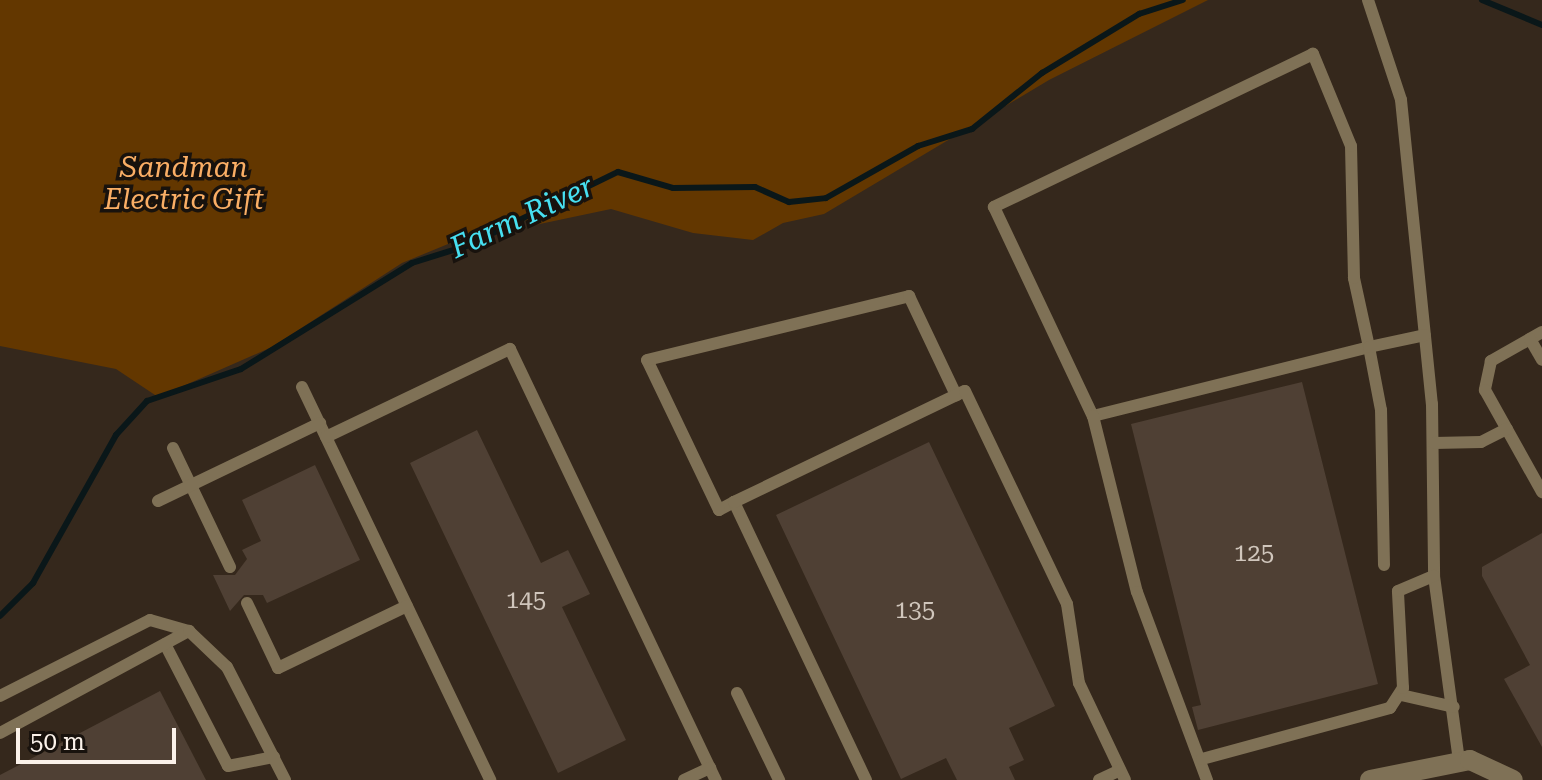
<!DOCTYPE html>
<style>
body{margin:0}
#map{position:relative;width:1542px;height:780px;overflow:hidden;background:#35281c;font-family:"Roboto Serif",serif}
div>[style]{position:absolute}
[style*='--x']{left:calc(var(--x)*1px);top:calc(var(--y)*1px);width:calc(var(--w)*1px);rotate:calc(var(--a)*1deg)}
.green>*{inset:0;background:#633700}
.stream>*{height:6px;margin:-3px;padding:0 3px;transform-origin:3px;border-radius:3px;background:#0a1719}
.building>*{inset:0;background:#4f4034}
.lane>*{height:12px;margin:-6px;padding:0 6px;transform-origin:6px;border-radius:6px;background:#7f7156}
.street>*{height:20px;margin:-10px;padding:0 10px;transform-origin:10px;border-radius:10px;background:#7f7156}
span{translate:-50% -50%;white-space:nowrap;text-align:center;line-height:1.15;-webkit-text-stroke:7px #18120d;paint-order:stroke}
.number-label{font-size:24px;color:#d0c6bc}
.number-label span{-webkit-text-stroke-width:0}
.park-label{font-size:28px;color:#faae65;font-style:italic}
.water-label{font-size:30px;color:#47e0f1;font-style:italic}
.scale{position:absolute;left:16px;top:728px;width:160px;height:36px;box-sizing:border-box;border:4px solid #fbf2ea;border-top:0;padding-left:10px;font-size:24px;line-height:28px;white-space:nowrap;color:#fbf2ea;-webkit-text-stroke:6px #18120d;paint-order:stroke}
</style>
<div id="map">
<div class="green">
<i style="clip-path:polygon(0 0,1208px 0,1049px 80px,824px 214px,783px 223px,753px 240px,693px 233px,611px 209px,535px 225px,516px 216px,402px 263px,272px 347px,158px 397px,116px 369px,0 346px)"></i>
</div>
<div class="stream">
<i style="--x:1482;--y:0;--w:65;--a:22.6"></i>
<i style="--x:0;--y:616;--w:47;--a:-45"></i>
<i style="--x:33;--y:583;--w:170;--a:-60.7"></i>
<i style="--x:116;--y:435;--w:46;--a:-47.6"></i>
<i style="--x:147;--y:401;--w:99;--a:-18.8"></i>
<i style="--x:241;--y:369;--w:201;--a:-31.8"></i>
<i style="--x:412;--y:263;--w:57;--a:-17.5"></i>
<i style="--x:466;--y:246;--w:169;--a:-26"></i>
<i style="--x:618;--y:172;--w:57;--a:16.2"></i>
<i style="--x:673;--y:188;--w:82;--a:-0.7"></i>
<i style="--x:755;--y:187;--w:37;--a:24"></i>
<i style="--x:789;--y:202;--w:37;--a:-6"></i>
<i style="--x:826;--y:198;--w:106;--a:-29.5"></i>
<i style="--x:918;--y:146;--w:57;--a:-17.5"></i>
<i style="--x:972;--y:129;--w:90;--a:-38.7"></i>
<i style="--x:1042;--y:73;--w:114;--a:-31.3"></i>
<i style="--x:1139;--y:14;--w:46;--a:-17.7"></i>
</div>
<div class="building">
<i style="clip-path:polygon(1302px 382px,1378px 684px,1198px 730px,1192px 707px,1201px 705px,1131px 424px)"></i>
<i style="clip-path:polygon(477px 430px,541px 563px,568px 550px,590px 594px,562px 607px,626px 740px,558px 773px,410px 463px)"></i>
<i style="clip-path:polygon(929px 442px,1055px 706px,1009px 728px,1024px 760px,1009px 767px,1015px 780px,957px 780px,946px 758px,901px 779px,776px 515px)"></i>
<i style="clip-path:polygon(315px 465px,360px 560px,267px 603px,263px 595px,244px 595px,230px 611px,213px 575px,235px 575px,247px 559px,242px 550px,261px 541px,242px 500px)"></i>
<i style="clip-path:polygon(1542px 533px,1542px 747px,1504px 679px,1530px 665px,1482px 576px,1482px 567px)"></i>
<i style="clip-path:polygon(160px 691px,206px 780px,0 780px,0 775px)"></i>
</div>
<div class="lane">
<i style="--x:1368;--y:0;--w:105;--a:71.7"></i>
<i style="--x:1401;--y:100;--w:306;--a:84.2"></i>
<i style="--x:1432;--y:404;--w:172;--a:89.3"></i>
<i style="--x:1434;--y:576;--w:186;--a:82.3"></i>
<i style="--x:1542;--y:332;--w:59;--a:150.4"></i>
<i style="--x:1491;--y:361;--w:30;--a:102"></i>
<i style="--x:1485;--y:390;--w:117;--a:60.8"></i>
<i style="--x:1530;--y:339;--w:24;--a:60"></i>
<i style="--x:302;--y:387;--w:436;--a:64.4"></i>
<i style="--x:1093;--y:416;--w:284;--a:-14"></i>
<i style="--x:1369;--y:347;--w:71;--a:-102.3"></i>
<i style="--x:1354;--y:278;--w:132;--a:-91.3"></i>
<i style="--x:1351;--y:146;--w:100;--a:-112.4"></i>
<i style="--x:1313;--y:54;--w:354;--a:154.4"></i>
<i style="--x:994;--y:207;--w:231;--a:64.7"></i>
<i style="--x:1093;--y:416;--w:181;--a:76"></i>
<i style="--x:1137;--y:592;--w:201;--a:69.6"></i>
<i style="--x:326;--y:437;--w:204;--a:-25.6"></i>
<i style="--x:510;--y:349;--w:478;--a:64.5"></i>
<i style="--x:1434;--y:443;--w:47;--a:-1.2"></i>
<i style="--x:1481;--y:442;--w:29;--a:-27"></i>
<i style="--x:173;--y:448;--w:132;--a:64.4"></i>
<i style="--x:158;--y:501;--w:180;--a:-25.7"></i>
<i style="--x:734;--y:502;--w:17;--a:152"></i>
<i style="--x:719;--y:510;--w:166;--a:-115.6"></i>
<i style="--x:647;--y:360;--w:270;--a:-13.7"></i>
<i style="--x:909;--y:296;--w:110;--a:64.6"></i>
<i style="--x:1384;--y:565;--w:155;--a:-91.1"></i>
<i style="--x:1381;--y:410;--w:64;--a:-100.8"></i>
<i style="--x:1369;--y:347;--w:57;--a:-12.1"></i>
<i style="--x:247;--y:603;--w:72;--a:64.5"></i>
<i style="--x:278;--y:668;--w:143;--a:-25.7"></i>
<i style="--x:165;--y:644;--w:137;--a:62.7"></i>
<i style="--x:228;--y:766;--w:47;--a:-11.1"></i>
<i style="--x:737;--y:693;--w:97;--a:64.2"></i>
<i style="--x:1401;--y:695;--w:54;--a:12.8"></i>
<i style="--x:0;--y:696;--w:168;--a:-26.9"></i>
<i style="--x:150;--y:620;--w:41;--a:15.8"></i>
<i style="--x:0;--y:733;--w:215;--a:-28.4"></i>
<i style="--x:189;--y:631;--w:52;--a:43.5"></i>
<i style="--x:227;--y:667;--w:127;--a:62.8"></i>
<i style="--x:1202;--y:759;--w:195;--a:-15.2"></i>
<i style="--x:1390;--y:708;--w:24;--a:-57"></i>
<i style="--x:1403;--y:688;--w:97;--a:-93"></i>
<i style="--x:1398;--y:591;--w:39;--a:-23"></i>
<i style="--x:684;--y:780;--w:29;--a:-25"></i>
<i style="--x:866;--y:780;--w:308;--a:-115.4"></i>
<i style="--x:734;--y:502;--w:256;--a:-25.7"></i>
<i style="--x:965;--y:391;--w:236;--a:64.4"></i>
<i style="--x:1067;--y:604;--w:80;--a:81.4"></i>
<i style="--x:1079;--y:683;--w:107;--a:64.6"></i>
<i style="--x:1099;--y:780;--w:23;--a:-25"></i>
</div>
<div class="street">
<i style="--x:1370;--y:780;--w:102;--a:-11.3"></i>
<i style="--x:1470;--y:760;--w:47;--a:24.9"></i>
</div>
<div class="number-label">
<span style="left:1254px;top:554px">125</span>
<span style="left:526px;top:601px">145</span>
<span style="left:915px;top:611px">135</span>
</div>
<div class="park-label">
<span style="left:184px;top:184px">Sandman<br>Electric Gift</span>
</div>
<div class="water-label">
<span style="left:522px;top:217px;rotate:-25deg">Farm River</span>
</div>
<div class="scale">50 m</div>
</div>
